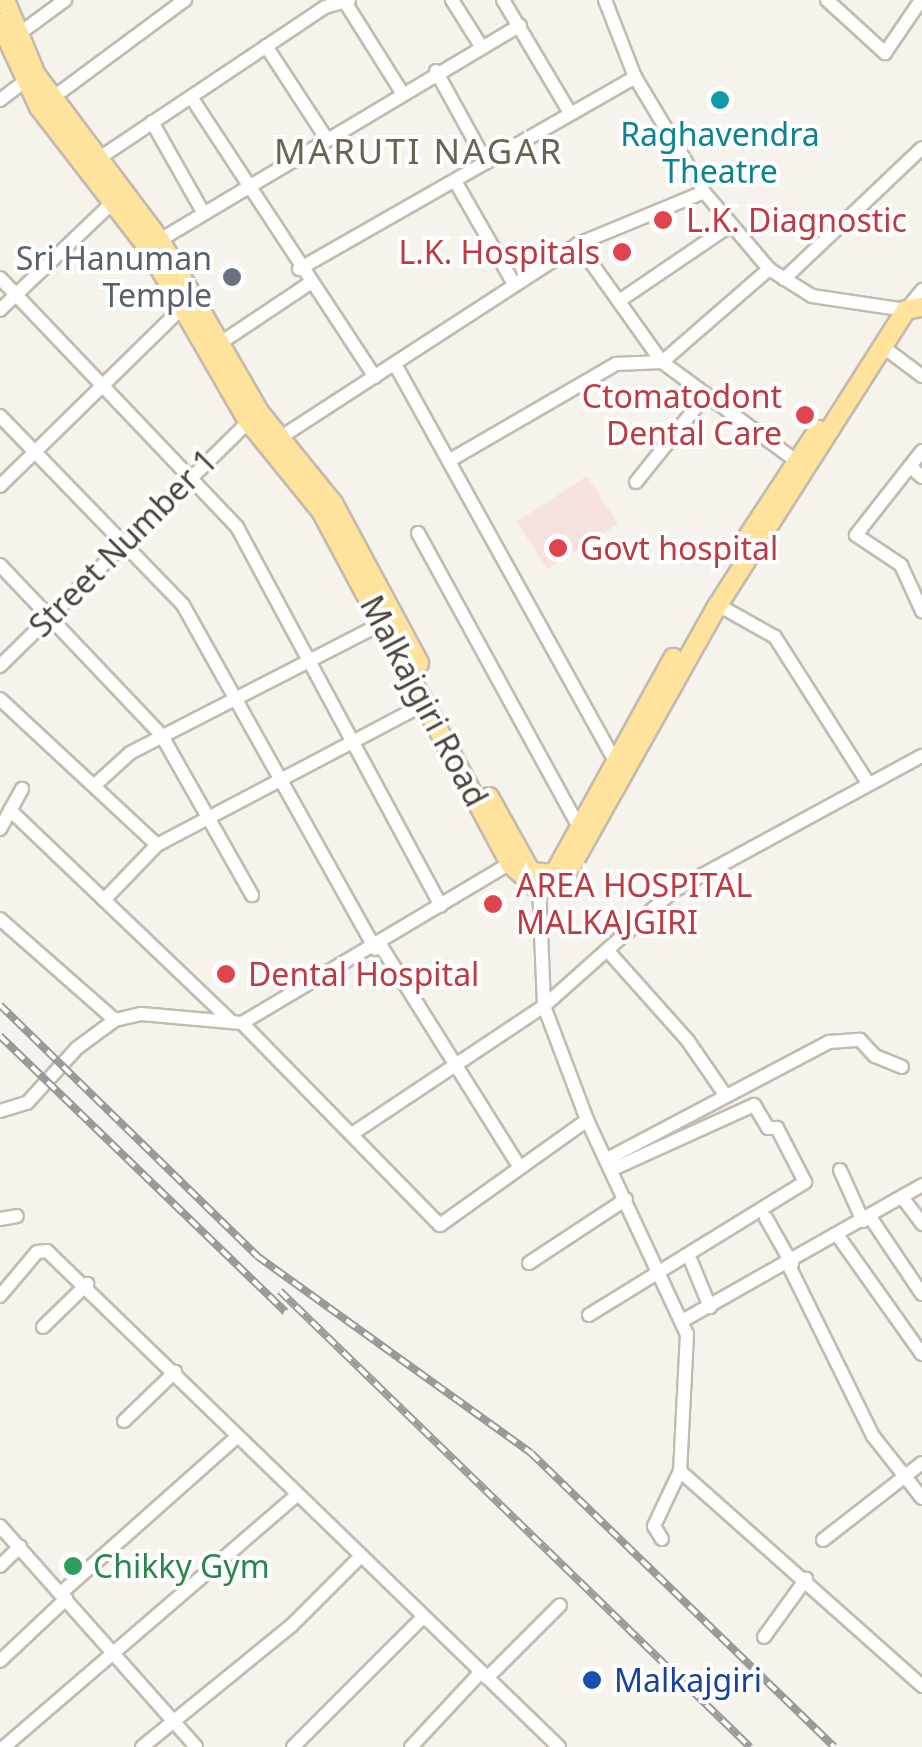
<!DOCTYPE html>
<style>
body{margin:0}
#map{position:relative;width:922px;height:1747px;overflow:hidden;background:#f6f3ec;font-family:"Noto Sans",sans-serif}
div>[style]{position:absolute}
[style*='--x']{left:calc(var(--x)*1px);top:calc(var(--y)*1px);width:calc(var(--w)*1px);rotate:calc(var(--a)*1deg)}
.medical>*{inset:0;background:#f6e3e0;transform-origin:0 0}
.roads{filter:drop-shadow(2px 0 #c2bbae) drop-shadow(-2px 0 #c2bbae) drop-shadow(0 2px #c2bbae) drop-shadow(0 -2px #c2bbae)}
.minor>*{height:12px;margin:-6px;padding:0 6px;transform-origin:6px;border-radius:6px;background:#fff}
.major>*{height:18px;margin:-9px;padding:0 9px;transform-origin:9px;border-radius:9px;background:#ffe39c}
.rail>*{height:8px;margin-top:-4px;transform-origin:0;background:repeating-linear-gradient(90deg,#fff 0 11px,#9a9a9a 0 22px);box-sizing:border-box;border-block:2px solid #9a9a9a}
.dots>*{width:28px;height:28px;translate:-50% -50%;box-sizing:border-box;border:5px solid #fff;border-radius:50%}
span{translate:-50% -50%;white-space:nowrap;text-align:center;line-height:1.15;-webkit-text-stroke:8px #fff;paint-order:stroke}
.culture-label{font-size:32px;color:#0d838f}
.health-label{font-size:32px;color:#be3a42}
.left{translate:0 -50%;text-align:left}
.right{translate:-100% -50%;text-align:right}
.worship-label{font-size:32px;color:#5b616d}
.street-label{font-size:32px;color:#4b4439}
.leisure-label{font-size:32px;color:#27864d}
.transit-label{font-size:32px;color:#164399}
.neighbourhood-label{font-size:35px;color:#6e6250;letter-spacing:2.5px}
</style>
<div id="map">
<div class="medical">
<i style="left:800px;top:402px;width:22px;height:17px;rotate:32deg"></i>
<i style="left:587px;top:476px;width:57px;height:84px;rotate:57deg"></i>
</div>
<div class="roads">
<div class="minor">
<i style="--x:452;--y:0;--w:54;--a:57.8"></i>
<i style="--x:503;--y:0;--w:131;--a:59.3"></i>
<i style="--x:605;--y:0;--w:83;--a:68.7"></i>
<i style="--x:635;--y:77;--w:134;--a:59"></i>
<i style="--x:704;--y:192;--w:101;--a:49.8"></i>
<i style="--x:769;--y:269;--w:51;--a:32.1"></i>
<i style="--x:812;--y:296;--w:95;--a:8.5"></i>
<i style="--x:906;--y:310;--w:26;--a:-51"></i>
<i style="--x:827;--y:0;--w:79;--a:42.4"></i>
<i style="--x:885;--y:53;--w:64;--a:-55.8"></i>
<i style="--x:345;--y:2;--w:105;--a:57.8"></i>
<i style="--x:16;--y:36;--w:61;--a:-36.3"></i>
<i style="--x:266;--y:46;--w:110;--a:56.9"></i>
<i style="--x:436;--y:71;--w:104;--a:61.2"></i>
<i style="--x:191;--y:97;--w:335;--a:56.7"></i>
<i style="--x:51;--y:99;--w:167;--a:-36.5"></i>
<i style="--x:0;--y:100;--w:30;--a:-37"></i>
<i style="--x:152;--y:122;--w:103;--a:60.5"></i>
<i style="--x:98;--y:159;--w:273;--a:-33.8"></i>
<i style="--x:325;--y:7;--w:25;--a:-16"></i>
<i style="--x:455;--y:181;--w:119;--a:60.2"></i>
<i style="--x:160;--y:240;--w:419;--a:-30.8"></i>
<i style="--x:578;--y:244;--w:145;--a:54.6"></i>
<i style="--x:662;--y:362;--w:165;--a:36.4"></i>
<i style="--x:299;--y:269;--w:387;--a:-29.7"></i>
<i style="--x:0;--y:278;--w:344;--a:46.4"></i>
<i style="--x:237;--y:527;--w:430;--a:61.7"></i>
<i style="--x:784;--y:279;--w:190;--a:-43.5"></i>
<i style="--x:619;--y:301;--w:135;--a:-34.2"></i>
<i style="--x:0;--y:310;--w:158;--a:-43.7"></i>
<i style="--x:219;--y:344;--w:110;--a:-33.8"></i>
<i style="--x:882;--y:346;--w:50;--a:36.9"></i>
<i style="--x:396;--y:366;--w:449;--a:61"></i>
<i style="--x:0;--y:416;--w:263;--a:45.9"></i>
<i style="--x:183;--y:605;--w:394;--a:60.8"></i>
<i style="--x:275;--y:441;--w:361;--a:-33"></i>
<i style="--x:578;--y:244;--w:136;--a:-22.4"></i>
<i style="--x:922;--y:451;--w:107;--a:128.2"></i>
<i style="--x:856;--y:535;--w:54;--a:33.7"></i>
<i style="--x:901;--y:565;--w:51;--a:65.5"></i>
<i style="--x:452;--y:459;--w:190;--a:-30.1"></i>
<i style="--x:616;--y:364;--w:46;--a:-2.5"></i>
<i style="--x:662;--y:362;--w:142;--a:-41"></i>
<i style="--x:910;--y:466;--w:16;--a:43"></i>
<i style="--x:636;--y:482;--w:112;--a:-51.2"></i>
<i style="--x:0;--y:486;--w:256;--a:-44.4"></i>
<i style="--x:418;--y:533;--w:333;--a:61.3"></i>
<i style="--x:0;--y:565;--w:236;--a:46.5"></i>
<i style="--x:162;--y:736;--w:183;--a:60.5"></i>
<i style="--x:718;--y:605;--w:65;--a:29.3"></i>
<i style="--x:775;--y:637;--w:173;--a:57.5"></i>
<i style="--x:0;--y:666;--w:352;--a:-44.5"></i>
<i style="--x:0;--y:699;--w:214;--a:42.9"></i>
<i style="--x:95;--y:785;--w:47;--a:-42.4"></i>
<i style="--x:130;--y:753;--w:284;--a:-27.2"></i>
<i style="--x:10;--y:810;--w:304;--a:43.7"></i>
<i style="--x:0;--y:829;--w:46;--a:-61.2"></i>
<i style="--x:539;--y:885;--w:121;--a:87.6"></i>
<i style="--x:544;--y:1006;--w:122;--a:69.3"></i>
<i style="--x:587;--y:1120;--w:236;--a:65"></i>
<i style="--x:687;--y:1334;--w:137;--a:92.9"></i>
<i style="--x:680;--y:1471;--w:324;--a:41.6"></i>
<i style="--x:104;--y:900;--w:76;--a:-46.1"></i>
<i style="--x:157;--y:845;--w:304;--a:-27.8"></i>
<i style="--x:0;--y:919;--w:153;--a:41.3"></i>
<i style="--x:381;--y:946;--w:257;--a:57.9"></i>
<i style="--x:607;--y:950;--w:122;--a:48.3"></i>
<i style="--x:688;--y:1041;--w:67;--a:55.4"></i>
<i style="--x:242;--y:1023;--w:283;--a:45.6"></i>
<i style="--x:440;--y:1225;--w:181;--a:-35.5"></i>
<i style="--x:0;--y:1111;--w:28;--a:-17"></i>
<i style="--x:27;--y:1103;--w:74;--a:-47.7"></i>
<i style="--x:77;--y:1048;--w:47;--a:-36.4"></i>
<i style="--x:115;--y:1020;--w:27;--a:-13"></i>
<i style="--x:141;--y:1014;--w:101;--a:5.1"></i>
<i style="--x:242;--y:1023;--w:317;--a:-30.8"></i>
<i style="--x:352;--y:1134;--w:231;--a:-33.7"></i>
<i style="--x:544;--y:1006;--w:173;--a:-41.7"></i>
<i style="--x:673;--y:891;--w:283;--a:-28.5"></i>
<i style="--x:609;--y:1158;--w:249;--a:-27.8"></i>
<i style="--x:829;--y:1042;--w:31;--a:-4"></i>
<i style="--x:860;--y:1040;--w:22;--a:47"></i>
<i style="--x:875;--y:1056;--w:29;--a:22"></i>
<i style="--x:840;--y:1170;--w:56;--a:65.7"></i>
<i style="--x:902;--y:1197;--w:34;--a:53"></i>
<i style="--x:870;--y:1217;--w:93;--a:56"></i>
<i style="--x:766;--y:1218;--w:53;--a:60.5"></i>
<i style="--x:0;--y:1219;--w:17;--a:-10"></i>
<i style="--x:838;--y:1236;--w:145;--a:54.6"></i>
<i style="--x:691;--y:1261;--w:50;--a:67.6"></i>
<i style="--x:529;--y:1263;--w:116;--a:-33.4"></i>
<i style="--x:789;--y:1266;--w:190;--a:63.7"></i>
<i style="--x:873;--y:1436;--w:79;--a:51.7"></i>
<i style="--x:0;--y:1296;--w:57;--a:-49.9"></i>
<i style="--x:37;--y:1252;--w:10;--a:-6"></i>
<i style="--x:47;--y:1251;--w:713;--a:44.09"></i>
<i style="--x:589;--y:1315;--w:254;--a:-31.6"></i>
<i style="--x:805;--y:1182;--w:61;--a:-117.4"></i>
<i style="--x:777;--y:1128;--w:9;--a:180"></i>
<i style="--x:768;--y:1128;--w:27;--a:-121"></i>
<i style="--x:754;--y:1105;--w:155;--a:155.6"></i>
<i style="--x:682;--y:1321;--w:276;--a:-29.5"></i>
<i style="--x:43;--y:1327;--w:62;--a:-44.3"></i>
<i style="--x:124;--y:1421;--w:71;--a:-43.9"></i>
<i style="--x:0;--y:1526;--w:295;--a:48.4"></i>
<i style="--x:662;--y:1539;--w:15;--a:-122"></i>
<i style="--x:654;--y:1526;--w:61;--a:-64.7"></i>
<i style="--x:823;--y:1540;--w:125;--a:-37.9"></i>
<i style="--x:0;--y:1566;--w:28;--a:-44"></i>
<i style="--x:61;--y:1593;--w:235;--a:-41.6"></i>
<i style="--x:764;--y:1637;--w:72;--a:-54.1"></i>
<i style="--x:0;--y:1661;--w:91;--a:-43.2"></i>
<i style="--x:487;--y:1678;--w:103;--a:-45"></i>
<i style="--x:4;--y:1747;--w:386;--a:-40.7"></i>
<i style="--x:142;--y:1747;--w:193;--a:-39.1"></i>
<i style="--x:292;--y:1625;--w:98;--a:-45"></i>
<i style="--x:293;--y:1747;--w:184;--a:-45"></i>
<i style="--x:411;--y:1747;--w:103;--a:-47"></i>
</div>
<div class="major">
<i style="--x:5;--y:0;--w:81;--a:67.5"></i>
<i style="--x:36;--y:75;--w:206;--a:53.1"></i>
<i style="--x:160;--y:240;--w:200;--a:60"></i>
<i style="--x:260;--y:413;--w:116;--a:51"></i>
<i style="--x:333;--y:503;--w:182;--a:61.7"></i>
<i style="--x:0;--y:23;--w:93;--a:65.1"></i>
<i style="--x:39;--y:107;--w:178;--a:52.3"></i>
<i style="--x:148;--y:248;--w:200;--a:60"></i>
<i style="--x:248;--y:421;--w:116;--a:51"></i>
<i style="--x:321;--y:511;--w:400;--a:61.8"></i>
<i style="--x:510;--y:864;--w:38;--a:42"></i>
<i style="--x:538;--y:889;--w:18;--a:-6"></i>
<i style="--x:556;--y:887;--w:29;--a:-55"></i>
<i style="--x:573;--y:863;--w:296;--a:-60.7"></i>
<i style="--x:718;--y:605;--w:350;--a:-57.5"></i>
<i style="--x:906;--y:310;--w:16;--a:-11"></i>
<i style="--x:739;--y:550;--w:144;--a:-56.6"></i>
<i style="--x:489;--y:797;--w:86;--a:60.8"></i>
<i style="--x:531;--y:872;--w:23;--a:5"></i>
<i style="--x:554;--y:874;--w:247;--a:-61.1"></i>
</div>
</div>
<div class="rail">
<i style="--x:0;--y:1005;--w:359;--a:44.3"></i>
<i style="--x:257;--y:1256;--w:337;--a:35.7"></i>
<i style="--x:531;--y:1453;--w:422;--a:44.1"></i>
<i style="--x:0;--y:1036;--w:397;--a:44"></i>
<i style="--x:280;--y:1291;--w:655;--a:44.13"></i>
</div>
<div class="dots">
<i style="left:720px;top:100px;background:#0f9aa8"></i>
<i style="left:663px;top:220px;background:#e0444e"></i>
<i style="left:622px;top:252px;background:#e0444e"></i>
<i style="left:232px;top:277px;background:#6b7280"></i>
<i style="left:805px;top:415px;background:#e0444e"></i>
<i style="left:558px;top:548px;background:#e0444e"></i>
<i style="left:493px;top:904px;background:#e0444e"></i>
<i style="left:226px;top:974px;background:#e0444e"></i>
<i style="left:73px;top:1566px;background:#2e9e5b"></i>
<i style="left:592px;top:1680px;background:#1a4fb4"></i>
</div>
<div class="culture-label">
<span style="left:720px;top:153px">Raghavendra<br>Theatre</span>
</div>
<div class="health-label">
<span class="left" style="left:686px;top:220px">L.K. Diagnostic</span>
<span class="right" style="left:600px;top:252px">L.K. Hospitals</span>
<span class="right" style="left:782px;top:415px">Ctomatodont<br>Dental Care</span>
<span class="left" style="left:580px;top:548px">Govt hospital</span>
<span class="left" style="left:516px;top:904px">AREA HOSPITAL<br>MALKAJGIRI</span>
<span class="left" style="left:248px;top:974px">Dental Hospital</span>
</div>
<div class="worship-label">
<span class="right" style="left:212px;top:277px">Sri Hanuman<br>Temple</span>
</div>
<div class="street-label">
<span style="left:123px;top:543px;rotate:-45deg">Street Number 1</span>
<span style="left:424px;top:701px;rotate:62deg">Malkajgiri Road</span>
</div>
<div class="leisure-label">
<span class="left" style="left:93px;top:1566px">Chikky Gym</span>
</div>
<div class="transit-label">
<span class="left" style="left:614px;top:1680px">Malkajgiri</span>
</div>
<div class="neighbourhood-label">
<span style="left:419px;top:151px">MARUTI NAGAR</span>
</div>
</div>
